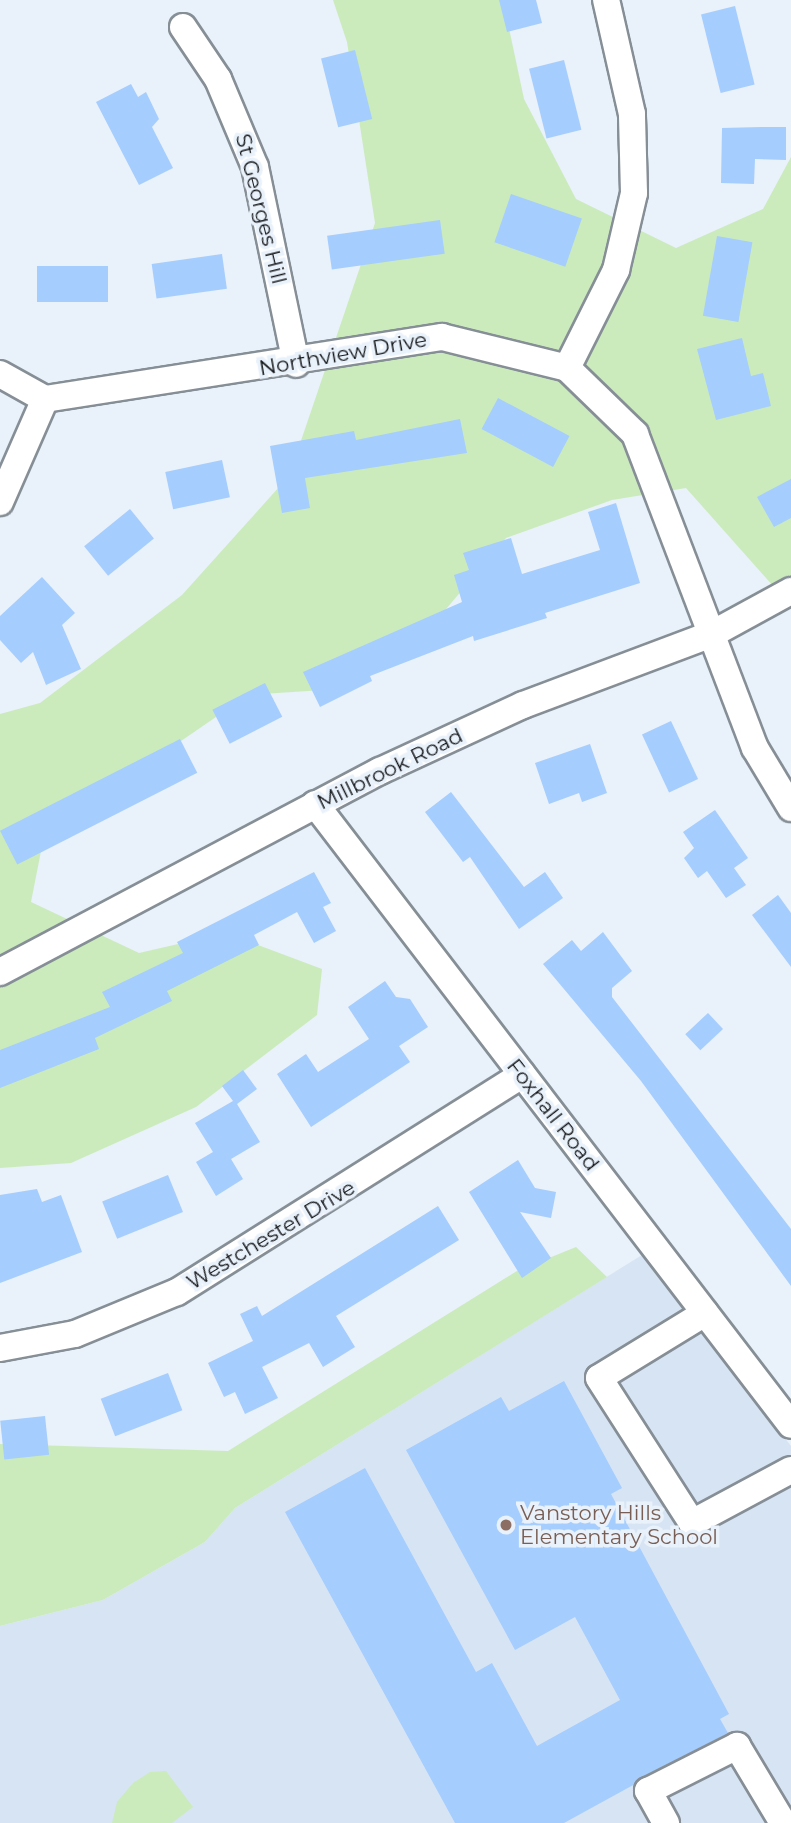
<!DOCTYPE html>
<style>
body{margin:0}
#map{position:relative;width:791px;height:1823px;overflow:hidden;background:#e9f1fa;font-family:Montserrat,sans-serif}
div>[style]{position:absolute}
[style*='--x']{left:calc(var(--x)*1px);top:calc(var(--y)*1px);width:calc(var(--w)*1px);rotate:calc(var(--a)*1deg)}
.built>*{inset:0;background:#d7e4f4}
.green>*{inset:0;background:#cbebbd}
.building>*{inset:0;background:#a5cdfe;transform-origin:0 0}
.roads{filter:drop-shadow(2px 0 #868e96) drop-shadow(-2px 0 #868e96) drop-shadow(0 2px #868e96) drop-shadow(0 -2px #868e96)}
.minor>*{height:26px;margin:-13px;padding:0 13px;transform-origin:13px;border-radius:13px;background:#fff}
.dots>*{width:19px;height:19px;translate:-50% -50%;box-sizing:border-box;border:4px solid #e9f1fa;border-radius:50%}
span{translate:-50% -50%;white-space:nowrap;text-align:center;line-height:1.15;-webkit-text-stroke:7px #e9f1fa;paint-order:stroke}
.street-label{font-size:21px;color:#131619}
.education-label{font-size:21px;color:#785e54}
.left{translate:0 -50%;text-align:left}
</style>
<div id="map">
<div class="built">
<i style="clip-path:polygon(642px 1255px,791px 1446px,791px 1823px,0 1823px,0 1626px,103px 1600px,205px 1542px,235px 1508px)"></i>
</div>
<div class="green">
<i style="clip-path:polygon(333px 0,503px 0,524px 99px,576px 199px,676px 248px,763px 209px,791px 157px,791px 606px,686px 488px,612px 500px,506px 538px,425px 634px,354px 688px,248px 695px,133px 774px,42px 846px,31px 902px,139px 953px,226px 933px,322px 969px,317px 1015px,196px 1107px,71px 1163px,0 1168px,0 714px,40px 703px,182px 595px,289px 476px,375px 223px,347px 42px)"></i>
<i style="clip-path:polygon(576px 1247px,607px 1277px,235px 1508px,205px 1542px,103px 1600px,0 1626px,0 1444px,228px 1451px,517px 1271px)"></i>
<i style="clip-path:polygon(166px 1771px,193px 1807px,172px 1823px,112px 1823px,117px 1802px,133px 1783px,150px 1772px)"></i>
</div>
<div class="building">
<i style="clip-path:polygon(499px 0,536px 0,542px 23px,507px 32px)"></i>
<i style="left:735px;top:6px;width:81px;height:35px;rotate:76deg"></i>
<i style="left:355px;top:50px;width:71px;height:35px;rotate:76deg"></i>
<i style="left:564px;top:60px;width:72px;height:36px;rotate:76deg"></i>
<i style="clip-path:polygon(131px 84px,138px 97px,146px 92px,159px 119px,152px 127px,173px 168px,139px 185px,96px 102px)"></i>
<i style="clip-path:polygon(762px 127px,786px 127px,786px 160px,755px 159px,754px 184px,721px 183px,722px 128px)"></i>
<i style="left:511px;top:194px;width:75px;height:51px;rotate:19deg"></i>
<i style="left:440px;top:220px;width:34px;height:114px;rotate:82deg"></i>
<i style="left:717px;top:236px;width:36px;height:81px;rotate:10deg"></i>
<i style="left:222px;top:254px;width:35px;height:71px;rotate:82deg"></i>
<i style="left:37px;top:266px;width:71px;height:36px"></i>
<i style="clip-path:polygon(742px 338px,751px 376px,763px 373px,771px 406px,716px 420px,697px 349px)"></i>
<i style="left:498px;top:398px;width:81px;height:35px;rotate:28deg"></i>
<i style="clip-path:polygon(460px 419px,467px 453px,305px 478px,310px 508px,282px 513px,270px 446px,354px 431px,356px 440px)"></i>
<i style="left:222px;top:460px;width:38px;height:58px;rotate:78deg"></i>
<i style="clip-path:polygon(791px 479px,791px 518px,774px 527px,757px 497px)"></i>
<i style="clip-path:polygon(616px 503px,640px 583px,545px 613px,547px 618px,474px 641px,473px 636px,370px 676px,372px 681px,320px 707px,303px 672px,462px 602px,454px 575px,469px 570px,463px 553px,511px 538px,522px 574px,600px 550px,588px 512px)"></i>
<i style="left:130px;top:509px;width:38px;height:59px;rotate:51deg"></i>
<i style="clip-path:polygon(42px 577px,75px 613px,62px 625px,81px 669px,46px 685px,33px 652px,21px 663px,0 640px,0 616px)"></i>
<i style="left:265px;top:683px;width:38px;height:59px;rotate:63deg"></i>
<i style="left:671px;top:721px;width:64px;height:32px;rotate:65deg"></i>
<i style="left:180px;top:739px;width:38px;height:202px;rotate:63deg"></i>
<i style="clip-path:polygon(590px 744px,607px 793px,582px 802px,579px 793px,549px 804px,535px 763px)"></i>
<i style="clip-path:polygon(451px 792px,524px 887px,545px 872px,563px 898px,519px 929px,470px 857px,463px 862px,425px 812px)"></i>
<i style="clip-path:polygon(715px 810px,748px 858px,734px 868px,746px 885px,726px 898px,707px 871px,698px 878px,684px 858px,694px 848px,683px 832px)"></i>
<i style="clip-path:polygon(314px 872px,331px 903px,323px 907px,336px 931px,314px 943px,297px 912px,254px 935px,259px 945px,167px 991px,172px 1001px,95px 1038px,99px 1049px,0 1088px,0 1050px,110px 1007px,102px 992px,183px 953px,177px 942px)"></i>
<i style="clip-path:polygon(778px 895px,791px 913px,791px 967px,752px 915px)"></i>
<i style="clip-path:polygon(603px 932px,632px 971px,612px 988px,612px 997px,791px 1229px,791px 1286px,641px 1081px,543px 964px,572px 940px,581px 951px)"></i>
<i style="clip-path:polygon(385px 981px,396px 997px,410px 999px,428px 1027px,399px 1046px,410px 1062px,311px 1127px,277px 1074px,306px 1054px,318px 1072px,369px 1039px,348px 1007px)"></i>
<i style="left:708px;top:1013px;width:22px;height:31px;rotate:47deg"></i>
<i style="clip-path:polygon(243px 1070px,257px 1089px,237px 1104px,260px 1142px,231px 1159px,243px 1179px,216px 1196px,196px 1162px,213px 1152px,195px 1123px,233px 1101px,222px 1086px)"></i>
<i style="clip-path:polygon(518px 1160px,535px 1188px,556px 1192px,551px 1218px,520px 1212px,551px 1258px,522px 1278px,469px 1192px)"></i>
<i style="left:168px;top:1175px;width:40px;height:71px;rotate:68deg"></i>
<i style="clip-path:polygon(37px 1189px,42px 1202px,61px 1195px,82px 1252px,0 1283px,0 1195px)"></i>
<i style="clip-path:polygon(438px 1206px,459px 1240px,336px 1316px,355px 1347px,323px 1367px,309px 1343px,262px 1367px,278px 1398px,245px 1414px,235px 1392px,224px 1397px,208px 1363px,253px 1341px,240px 1314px,257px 1306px,262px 1316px)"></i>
<i style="left:168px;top:1373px;width:40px;height:72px;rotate:69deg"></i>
<i style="clip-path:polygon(564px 1381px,622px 1488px,611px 1494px,729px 1714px,720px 1719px,728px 1733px,564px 1823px,455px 1823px,285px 1512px,365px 1468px,476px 1672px,492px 1663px,537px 1746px,620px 1700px,575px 1617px,515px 1650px,406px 1450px,501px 1397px,509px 1411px)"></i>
<i style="left:45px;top:1416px;width:39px;height:45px;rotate:84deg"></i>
</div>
<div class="roads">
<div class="minor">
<i style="--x:183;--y:27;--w:63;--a:56.1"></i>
<i style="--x:218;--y:79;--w:95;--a:67.2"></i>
<i style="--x:255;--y:167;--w:201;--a:78.2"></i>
<i style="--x:567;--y:368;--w:110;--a:-63.4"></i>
<i style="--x:616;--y:270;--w:79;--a:-76.8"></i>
<i style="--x:634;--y:193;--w:79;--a:-91.5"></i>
<i style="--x:632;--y:114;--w:117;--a:-102.8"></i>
<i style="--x:0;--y:374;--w:51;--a:29.1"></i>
<i style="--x:45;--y:399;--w:402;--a:-8.9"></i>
<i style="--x:442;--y:337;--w:129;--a:13.9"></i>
<i style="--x:567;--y:368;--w:95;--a:44.1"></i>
<i style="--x:635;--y:434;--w:336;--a:69.1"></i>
<i style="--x:755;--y:748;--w:70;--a:59"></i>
<i style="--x:0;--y:502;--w:112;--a:-66.4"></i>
<i style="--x:315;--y:804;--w:782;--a:52.53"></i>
<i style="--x:0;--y:972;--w:430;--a:-27.9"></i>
<i style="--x:380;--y:771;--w:157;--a:-24.8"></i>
<i style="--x:523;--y:705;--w:202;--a:-20.6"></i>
<i style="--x:712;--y:634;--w:90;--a:-28.6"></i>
<i style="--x:705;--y:1313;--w:124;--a:148.5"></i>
<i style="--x:599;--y:1378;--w:172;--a:57.3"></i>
<i style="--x:692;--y:1523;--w:112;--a:-28.2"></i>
<i style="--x:0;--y:1348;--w:76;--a:-10.6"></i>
<i style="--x:75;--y:1334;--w:110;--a:-22.4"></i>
<i style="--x:177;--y:1292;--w:408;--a:-32.2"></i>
<i style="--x:666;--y:1823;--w:37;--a:-119"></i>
<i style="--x:648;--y:1791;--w:100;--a:-26.8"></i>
<i style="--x:737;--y:1746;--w:90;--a:59.1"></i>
</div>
</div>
<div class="dots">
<i style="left:506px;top:1525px;background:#8d6e63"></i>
</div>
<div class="street-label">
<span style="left:261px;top:209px;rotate:76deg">St Georges Hill</span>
<span style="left:343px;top:354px;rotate:-10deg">Northview Drive</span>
<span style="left:390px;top:769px;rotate:-26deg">Millbrook Road</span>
<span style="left:553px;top:1115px;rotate:52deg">Foxhall Road</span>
<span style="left:271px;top:1235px;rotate:-31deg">Westchester Drive</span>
</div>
<div class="education-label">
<span class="left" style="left:520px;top:1525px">Vanstory Hills<br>Elementary School</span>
</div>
</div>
